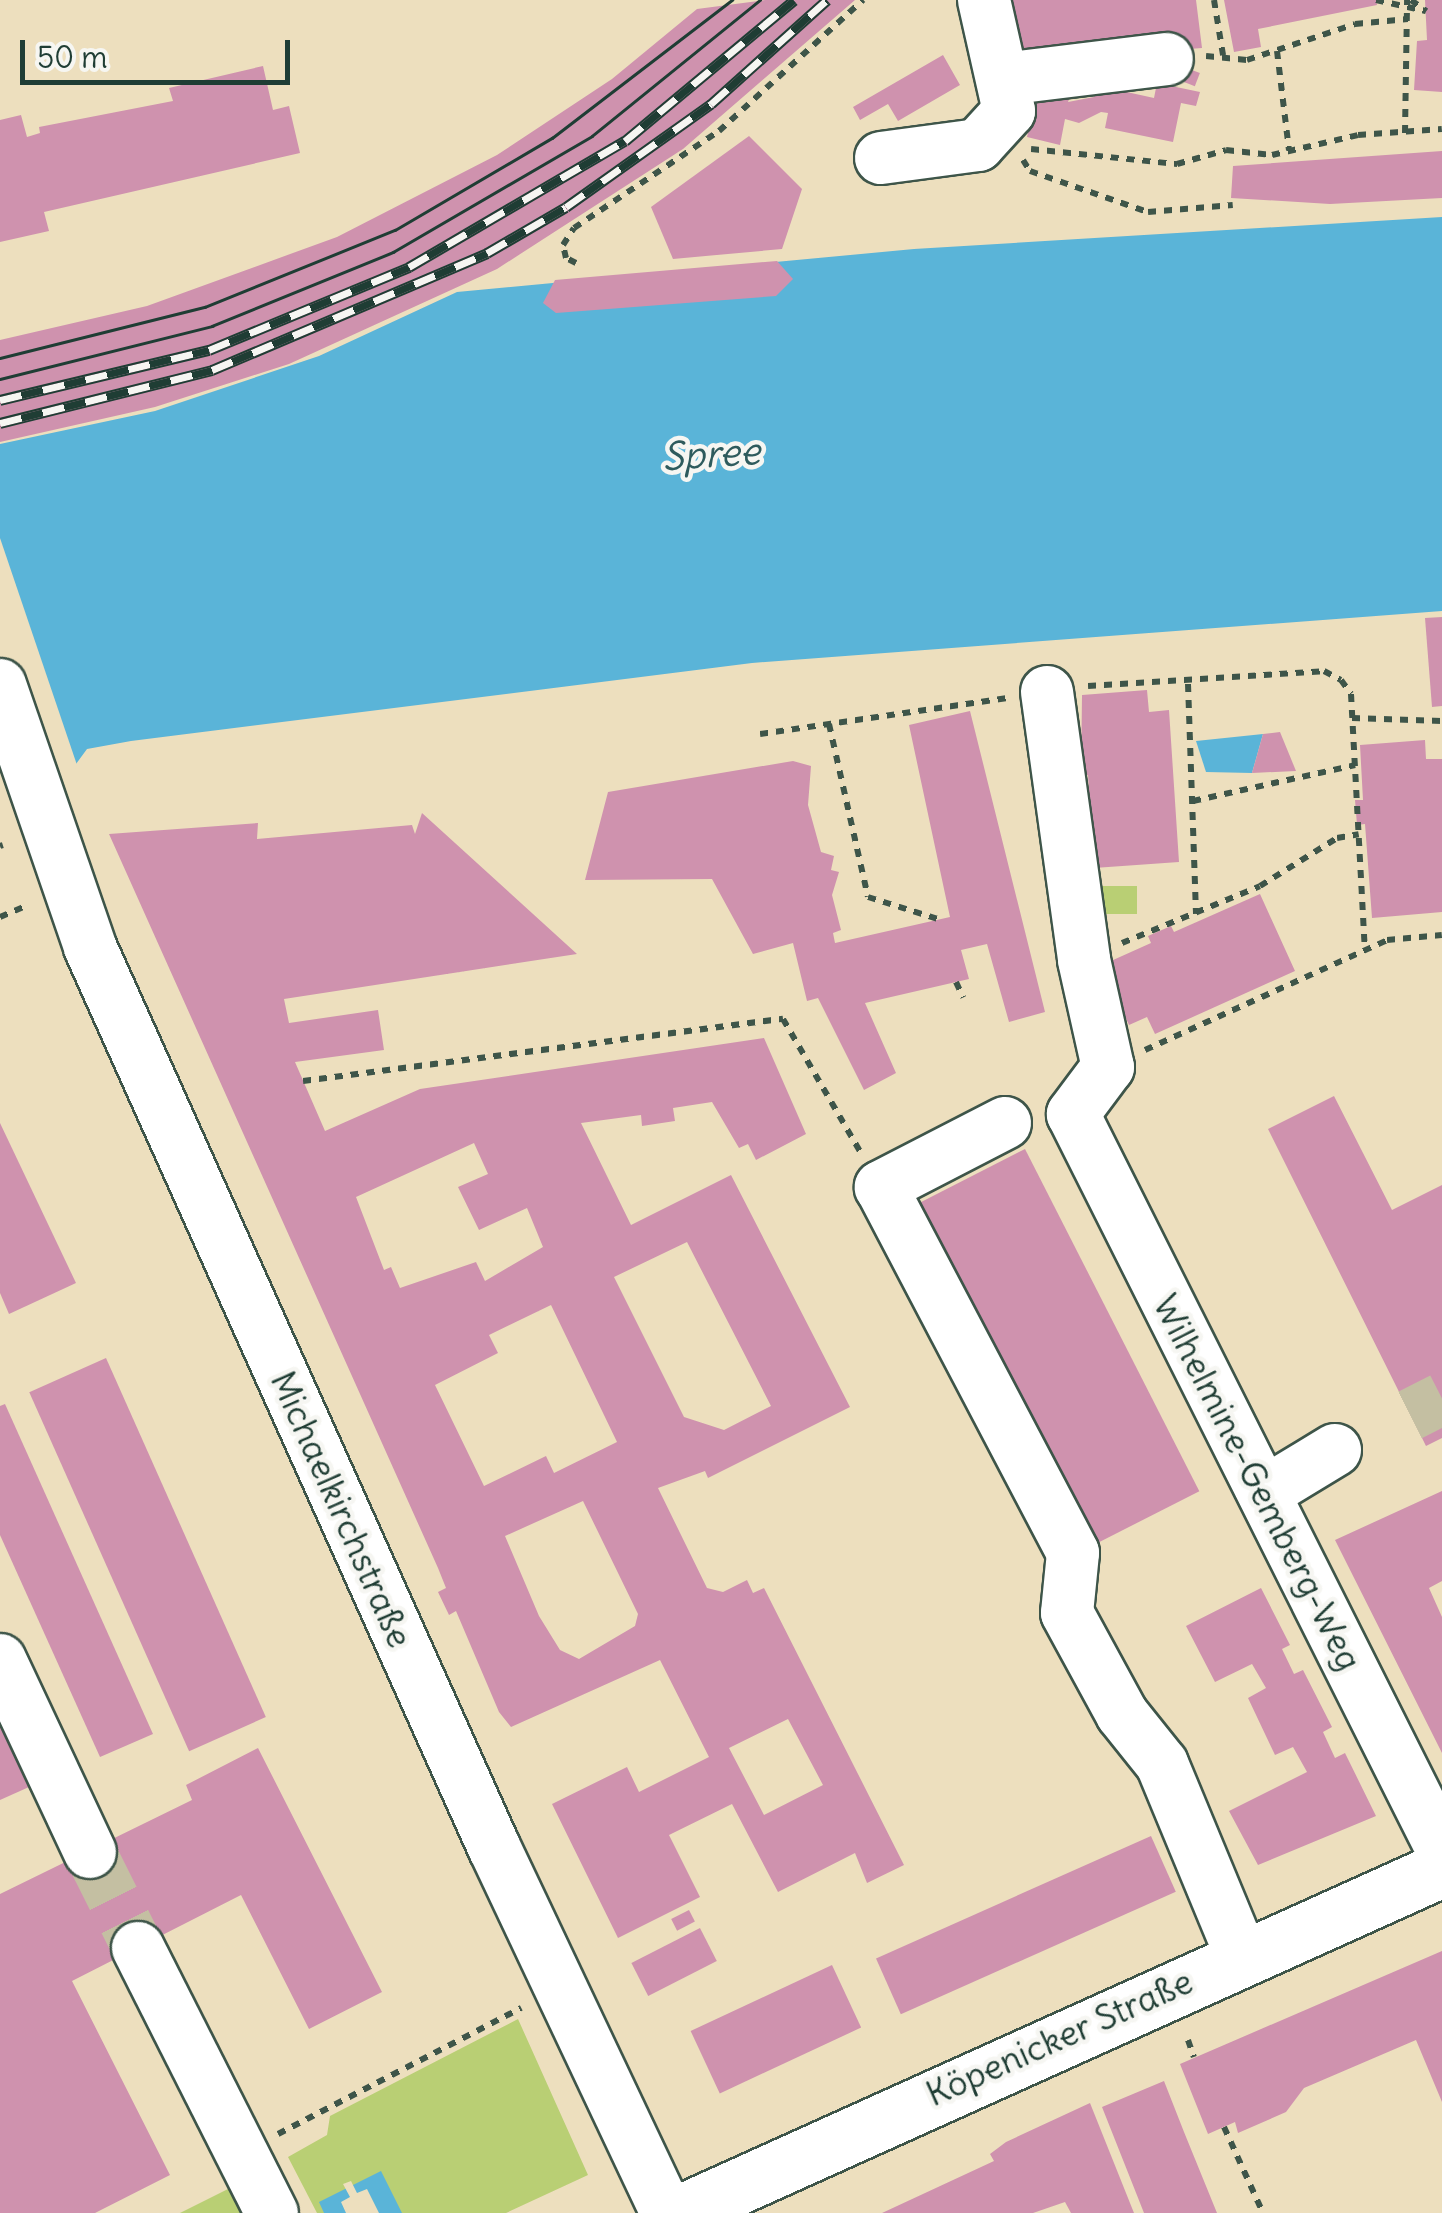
<!DOCTYPE html>
<meta charset="utf-8">
<style>
body{margin:0}
#map{position:relative;width:1442px;height:2213px;overflow:hidden;background:#eddfbe;font-family:Delius,sans-serif}
div>[style]{position:absolute}
[style*='--x']{left:calc(var(--x)*1px);top:calc(var(--y)*1px);width:calc(var(--w)*1px);rotate:calc(var(--a)*1deg)}
.green>*{inset:0;background:#b9cf74;transform-origin:0 0}
.water>*{inset:0;background:#5ab4d8}
.pier>*{inset:0;background:#eddfbe}
.building>*{inset:0;background:#cf92ae;transform-origin:0 0}
.minor-tunnel>*{height:52px;margin-top:-26px;transform-origin:0;background:repeating-linear-gradient(90deg,#c4bfa2 0 52px,transparent 0 78px)}
.path>*{height:6px;margin-top:-3px;transform-origin:0;background:repeating-linear-gradient(90deg,#3e5549 0 8px,transparent 0 16px)}
.roads{filter:drop-shadow(2px 0 #3e5549) drop-shadow(-2px 0 #3e5549) drop-shadow(0 2px #3e5549) drop-shadow(0 -2px #3e5549)}
.minor>*{height:52px;margin:-26px;padding:0 26px;transform-origin:26px;border-radius:26px;background:#fff}
.major>*{height:55px;margin:-27.5px;padding:0 27.5px;transform-origin:27.5px;border-radius:27.5px;background:#fff}
.tram>*{height:2.5px;margin:-1.25px;padding:0 1.25px;transform-origin:1.25px;border-radius:1.25px;background:#1f3d34}
.rail>*{height:11px;margin-top:-5.5px;transform-origin:0;background:repeating-linear-gradient(90deg,#f6f6f2 0 22px,#1f3d34 0 44px);box-sizing:border-box;border-block:2px solid #1f3d34}
.path-bridge>*{height:6px;margin-top:-3px;transform-origin:0;background:repeating-linear-gradient(90deg,#3e5549 0 8px,transparent 0 16px)}
span{translate:-50% -50%;white-space:nowrap;text-align:center;line-height:1.15;-webkit-text-stroke:9px #f6f6f2;paint-order:stroke}
.street-label{font-size:35px;color:#1f3d34}
.water-label{font-size:38px;color:#2e5b5d;font-style:italic}
.scale{position:absolute;left:20px;top:40px;width:270px;height:45px;box-sizing:border-box;border:5px solid #1f3d34;border-top:0;padding-left:12px;font-size:30px;line-height:35px;white-space:nowrap;color:#1f3d34;-webkit-text-stroke:8px #f6f6f2;paint-order:stroke}
</style>
<div id="map">
<div class="green">
<i style="left:1097px;top:886px;width:40px;height:28px"></i>
<i style="clip-path:polygon(518px 2019px,588px 2175px,506px 2213px,317px 2213px,288px 2157px,327px 2135px,330px 2116px)"></i>
<i style="clip-path:polygon(232px 2187px,247px 2213px,180px 2213px)"></i>
</div>
<div class="water">
<i style="clip-path:polygon(1442px 217px,1442px 611px,752px 663px,131px 741px,87px 749px,76px 764px,0 779px,0 444px,155px 411px,319px 356px,457px 292px,914px 249px)"></i>
<i style="clip-path:polygon(1263px 734px,1252px 773px,1206px 772px,1196px 741px)"></i>
<i style="clip-path:polygon(381px 2171px,402px 2213px,324px 2213px,319px 2202px)"></i>
</div>
<div class="pier">
<i style="clip-path:polygon(0 538px,78px 768px,0 784px)"></i>
<i style="clip-path:polygon(351px 2181px,357px 2193px,367px 2189px,379px 2213px,346px 2213px,341px 2202px,350px 2197px,343px 2184px)"></i>
</div>
<div class="building">
<i style="clip-path:polygon(765px 0,855px 0,683px 149px,497px 269px,289px 364px,155px 407px,0 442px,0 340px,147px 306px,337px 237px,497px 155px,612px 79px,697px 9px)"></i>
<i style="clip-path:polygon(996px 0,1196px 0,1202px 48px,1011px 63px)"></i>
<i style="clip-path:polygon(1224px 0,1376px 0,1377px 5px,1258px 29px,1261px 47px,1234px 52px)"></i>
<i style="clip-path:polygon(1425px 0,1442px 0,1442px 92px,1414px 90px,1417px 41px,1427px 40px)"></i>
<i style="clip-path:polygon(943px 55px,960px 85px,898px 121px,888px 104px,860px 120px,853px 107px)"></i>
<i style="clip-path:polygon(263px 66px,273px 110px,289px 106px,300px 153px,44px 212px,49px 231px,0 242px,0 120px,21px 115px,27px 137px,40px 133px,39px 127px,173px 101px,169px 88px)"></i>
<i style="left:1184px;top:67px;width:17px;height:14px;rotate:21deg"></i>
<i style="clip-path:polygon(1157px 83px,1200px 92px,1196px 106px,1181px 103px,1173px 142px,1105px 128px,1108px 113px,1101px 112px,1079px 123px,1065px 119px,1060px 145px,1027px 137px,1038px 90px,1070px 97px,1068px 102px,1094px 97px,1096px 90px,1112px 94px,1113px 89px,1154px 98px)"></i>
<i style="clip-path:polygon(749px 136px,802px 189px,782px 249px,673px 259px,651px 207px)"></i>
<i style="clip-path:polygon(1442px 151px,1442px 198px,1330px 204px,1231px 198px,1233px 166px)"></i>
<i style="clip-path:polygon(777px 261px,793px 279px,776px 296px,556px 313px,543px 303px,555px 280px)"></i>
<i style="clip-path:polygon(1442px 617px,1442px 706px,1432px 707px,1425px 618px)"></i>
<i style="clip-path:polygon(1147px 690px,1149px 712px,1169px 710px,1179px 862px,1094px 868px,1088px 775px,1081px 776px,1082px 695px)"></i>
<i style="clip-path:polygon(970px 711px,1045px 1012px,1009px 1022px,987px 944px,961px 950px,969px 979px,865px 1003px,896px 1073px,864px 1090px,818px 998px,807px 1001px,793px 943px,753px 954px,712px 879px,585px 880px,608px 792px,793px 761px,811px 766px,808px 805px,821px 852px,834px 856px,831px 870px,839px 872px,832px 895px,841px 930px,833px 933px,835px 943px,950px 917px,909px 725px)"></i>
<i style="clip-path:polygon(1280px 732px,1296px 771px,1252px 773px,1263px 734px)"></i>
<i style="clip-path:polygon(1425px 740px,1426px 759px,1442px 759px,1442px 912px,1372px 918px,1365px 824px,1357px 825px,1355px 800px,1363px 800px,1360px 745px)"></i>
<i style="clip-path:polygon(evenodd,422px 813px,577px 954px,284px 999px,289px 1023px,378px 1010px,384px 1050px,295px 1062px,325px 1131px,420px 1089px,764px 1038px,806px 1134px,756px 1160px,748px 1144px,739px 1148px,712px 1102px,673px 1108px,675px 1121px,642px 1126px,641px 1115px,581px 1123px,631px 1225px,731px 1175px,850px 1407px,708px 1478px,705px 1471px,658px 1488px,707px 1588px,723px 1592px,747px 1580px,753px 1593px,764px 1588px,904px 1865px,867px 1883px,855px 1853px,778px 1892px,732px 1804px,669px 1835px,700px 1897px,618px 1938px,552px 1804px,627px 1767px,639px 1792px,709px 1757px,660px 1660px,511px 1727px,499px 1712px,456px 1611px,449px 1615px,438px 1592px,446px 1588px,438px 1568px,109px 834px,258px 823px,257px 839px,412px 825px,415px 834px,422px 813px,474px 1143px,488px 1174px,458px 1187px,479px 1230px,527px 1208px,543px 1247px,485px 1281px,476px 1262px,400px 1288px,391px 1267px,384px 1270px,356px 1197px,474px 1143px,422px 813px,687px 1242px,771px 1406px,724px 1430px,684px 1417px,614px 1277px,687px 1242px,422px 813px,551px 1305px,617px 1442px,554px 1473px,546px 1456px,484px 1486px,435px 1385px,498px 1353px,489px 1335px,551px 1305px,422px 813px,583px 1501px,638px 1614px,635px 1626px,579px 1659px,560px 1650px,539px 1616px,505px 1536px,583px 1501px,422px 813px,788px 1719px,823px 1785px,764px 1815px,729px 1748px,788px 1719px)"></i>
<i style="clip-path:polygon(1260px 894px,1295px 971px,1155px 1034px,1147px 1017px,1129px 1025px,1102px 965px,1151px 943px,1148px 936px,1171px 926px,1174px 932px)"></i>
<i style="clip-path:polygon(1334px 1096px,1392px 1210px,1442px 1185px,1442px 1438px,1426px 1446px,1268px 1129px)"></i>
<i style="clip-path:polygon(0 1123px,76px 1283px,9px 1314px,0 1293px)"></i>
<i style="left:1025px;top:1149px;width:384px;height:122px;rotate:63deg"></i>
<i style="left:106px;top:1358px;width:393px;height:84px;rotate:66deg"></i>
<i style="clip-path:polygon(5px 1404px,153px 1734px,100px 1757px,0 1535px,0 1406px)"></i>
<i style="clip-path:polygon(1442px 1491px,1442px 1581px,1429px 1588px,1442px 1617px,1442px 1753px,1335px 1540px)"></i>
<i style="clip-path:polygon(1261px 1588px,1290px 1645px,1282px 1649px,1294px 1674px,1303px 1670px,1332px 1727px,1323px 1732px,1335px 1758px,1345px 1753px,1376px 1816px,1258px 1865px,1229px 1811px,1307px 1772px,1293px 1747px,1275px 1755px,1248px 1698px,1266px 1688px,1252px 1664px,1215px 1682px,1186px 1626px)"></i>
<i style="clip-path:polygon(0 1723px,29px 1787px,0 1800px)"></i>
<i style="clip-path:polygon(258px 1748px,382px 1992px,309px 2029px,241px 1895px,72px 1981px,170px 2175px,95px 2213px,0 2213px,0 1894px,192px 1800px,186px 1785px)"></i>
<i style="left:1151px;top:1836px;width:61px;height:301px;rotate:66deg"></i>
<i style="left:689px;top:1910px;width:13px;height:20px;rotate:63deg"></i>
<i style="left:700px;top:1928px;width:37px;height:77px;rotate:63deg"></i>
<i style="clip-path:polygon(1442px 1951px,1442px 2102px,1416px 2040px,1304px 2088px,1286px 2112px,1238px 2133px,1235px 2122px,1208px 2134px,1180px 2064px)"></i>
<i style="left:832px;top:1965px;width:69px;height:156px;rotate:65deg"></i>
<i style="clip-path:polygon(1164px 2081px,1184px 2132px,1217px 2213px,1144px 2213px,1102px 2107px)"></i>
<i style="clip-path:polygon(1090px 2103px,1134px 2213px,1071px 2213px,1065px 2202px,1033px 2213px,882px 2213px,994px 2161px,990px 2154px,1006px 2142px)"></i>
</div>
<div class="minor-tunnel">
<i style="--x:1410;--y:1415;--w:36;--a:-27"></i>
<i style="--x:90;--y:1852;--w:107;--a:63.4"></i>
</div>
<div class="path">
<i style="--x:1214;--y:0;--w:56;--a:80.7"></i>
<i style="--x:1411;--y:0;--w:19;--a:36"></i>
<i style="--x:1277;--y:51;--w:100;--a:83.1"></i>
<i style="--x:1206;--y:56;--w:41;--a:5.6"></i>
<i style="--x:1247;--y:60;--w:114;--a:-18.4"></i>
<i style="--x:1355;--y:24;--w:53;--a:-5.4"></i>
<i style="--x:1405;--y:133;--w:133;--a:-89.1"></i>
<i style="--x:1031;--y:149;--w:147;--a:5.9"></i>
<i style="--x:1177;--y:164;--w:51;--a:-15.9"></i>
<i style="--x:1226;--y:150;--w:46;--a:6.2"></i>
<i style="--x:1272;--y:155;--w:88;--a:-13.1"></i>
<i style="--x:1358;--y:135;--w:84;--a:-4.1"></i>
<i style="--x:1023;--y:160;--w:13;--a:58"></i>
<i style="--x:1030;--y:171;--w:125;--a:19.2"></i>
<i style="--x:1148;--y:212;--w:85;--a:-4.7"></i>
<i style="--x:576;--y:263;--w:11;--a:-153"></i>
<i style="--x:566;--y:258;--w:13;--a:-103"></i>
<i style="--x:563;--y:245;--w:20;--a:-57"></i>
<i style="--x:574;--y:228;--w:174;--a:-33.8"></i>
<i style="--x:719;--y:131;--w:195;--a:-42.3"></i>
<i style="--x:1188;--y:684;--w:230;--a:88"></i>
<i style="--x:1088;--y:686;--w:236;--a:-3.6"></i>
<i style="--x:1324;--y:671;--w:19;--a:28"></i>
<i style="--x:1341;--y:680;--w:17;--a:54"></i>
<i style="--x:1351;--y:694;--w:256;--a:86.9"></i>
<i style="--x:1352;--y:718;--w:90;--a:1.9"></i>
<i style="--x:829;--y:724;--w:177;--a:77.3"></i>
<i style="--x:868;--y:897;--w:77;--a:17.5"></i>
<i style="--x:760;--y:734;--w:250;--a:-8.3"></i>
<i style="--x:1193;--y:801;--w:166;--a:-12.5"></i>
<i style="--x:0;--y:846;--w:3;--a:-18"></i>
<i style="--x:0;--y:917;--w:28;--a:-23"></i>
<i style="--x:1122;--y:943;--w:149;--a:-22.4"></i>
<i style="--x:1260;--y:886;--w:91;--a:-31.9"></i>
<i style="--x:1337;--y:838;--w:22;--a:-10"></i>
<i style="--x:956;--y:982;--w:17;--a:65"></i>
<i style="--x:1145;--y:1050;--w:266;--a:-24.4"></i>
<i style="--x:1387;--y:940;--w:55;--a:-5.2"></i>
<i style="--x:303;--y:1081;--w:484;--a:-7.4"></i>
<i style="--x:783;--y:1019;--w:155;--a:59.8"></i>
<i style="--x:1188;--y:2040;--w:18;--a:71"></i>
<i style="--x:1224;--y:2127;--w:94;--a:65.6"></i>
<i style="--x:278;--y:2134;--w:274;--a:-27.4"></i>
</div>
<div class="roads">
<div class="minor">
<i style="--x:1004;--y:79;--w:164;--a:-7"></i>
<i style="--x:881;--y:158;--w:98;--a:-7.6"></i>
<i style="--x:978;--y:145;--w:46;--a:-47.6"></i>
<i style="--x:1009;--y:111;--w:114;--a:-102.7"></i>
<i style="--x:0;--y:685;--w:277;--a:71"></i>
<i style="--x:90;--y:947;--w:987;--a:65.83"></i>
<i style="--x:494;--y:1847;--w:405;--a:64.7"></i>
<i style="--x:1047;--y:692;--w:271;--a:82.1"></i>
<i style="--x:1084;--y:960;--w:110;--a:77.4"></i>
<i style="--x:1108;--y:1067;--w:59;--a:126.7"></i>
<i style="--x:1073;--y:1114;--w:822;--a:63.34"></i>
<i style="--x:1005;--y:1123;--w:140;--a:152.7"></i>
<i style="--x:881;--y:1187;--w:413;--a:62.3"></i>
<i style="--x:1073;--y:1553;--w:60;--a:95.7"></i>
<i style="--x:1067;--y:1613;--w:115;--a:61.4"></i>
<i style="--x:1122;--y:1714;--w:64;--a:51.3"></i>
<i style="--x:1162;--y:1764;--w:207;--a:67.5"></i>
<i style="--x:1264;--y:1493;--w:83;--a:-31.2"></i>
<i style="--x:0;--y:1660;--w:212;--a:64.9"></i>
<i style="--x:138;--y:1948;--w:297;--a:63.2"></i>
</div>
<div class="major">
<i style="--x:679;--y:2213;--w:837;--a:-24.27"></i>
</div>
</div>
<div class="tram">
<i style="--x:0;--y:358;--w:211;--a:-14"></i>
<i style="--x:205;--y:307;--w:205;--a:-22.1"></i>
<i style="--x:395;--y:230;--w:182;--a:-30.4"></i>
<i style="--x:552;--y:138;--w:227;--a:-37.5"></i>
<i style="--x:0;--y:379;--w:219;--a:-14"></i>
<i style="--x:212;--y:326;--w:196;--a:-22.2"></i>
<i style="--x:393;--y:252;--w:230;--a:-30.2"></i>
<i style="--x:592;--y:136;--w:216;--a:-39"></i>
</div>
<div class="rail">
<i style="--x:0;--y:400;--w:215;--a:-13.5"></i>
<i style="--x:209;--y:350;--w:217;--a:-22.5"></i>
<i style="--x:409;--y:267;--w:250;--a:-30.3"></i>
<i style="--x:625;--y:141;--w:220;--a:-39.8"></i>
<i style="--x:0;--y:423;--w:219;--a:-14"></i>
<i style="--x:212;--y:370;--w:299;--a:-23"></i>
<i style="--x:487;--y:253;--w:91;--a:-30.2"></i>
<i style="--x:566;--y:207;--w:178;--a:-35.4"></i>
<i style="--x:711;--y:104;--w:156;--a:-41.9"></i>
</div>
<div class="path-bridge">
<i style="--x:1376;--y:0;--w:51;--a:12.4"></i>
</div>
<div class="street-label">
<span style="left:1258px;top:1482px;rotate:63deg">Wilhelmine-Gemberg-Weg</span>
<span style="left:342px;top:1509px;rotate:66deg">Michaelkirchstraße</span>
<span style="left:1059px;top:2037px;rotate:-24deg">Köpenicker Straße</span>
</div>
<div class="water-label">
<span style="left:711px;top:454px;rotate:-4deg">Spree</span>
</div>
<div class="scale">50 m</div>
</div>
